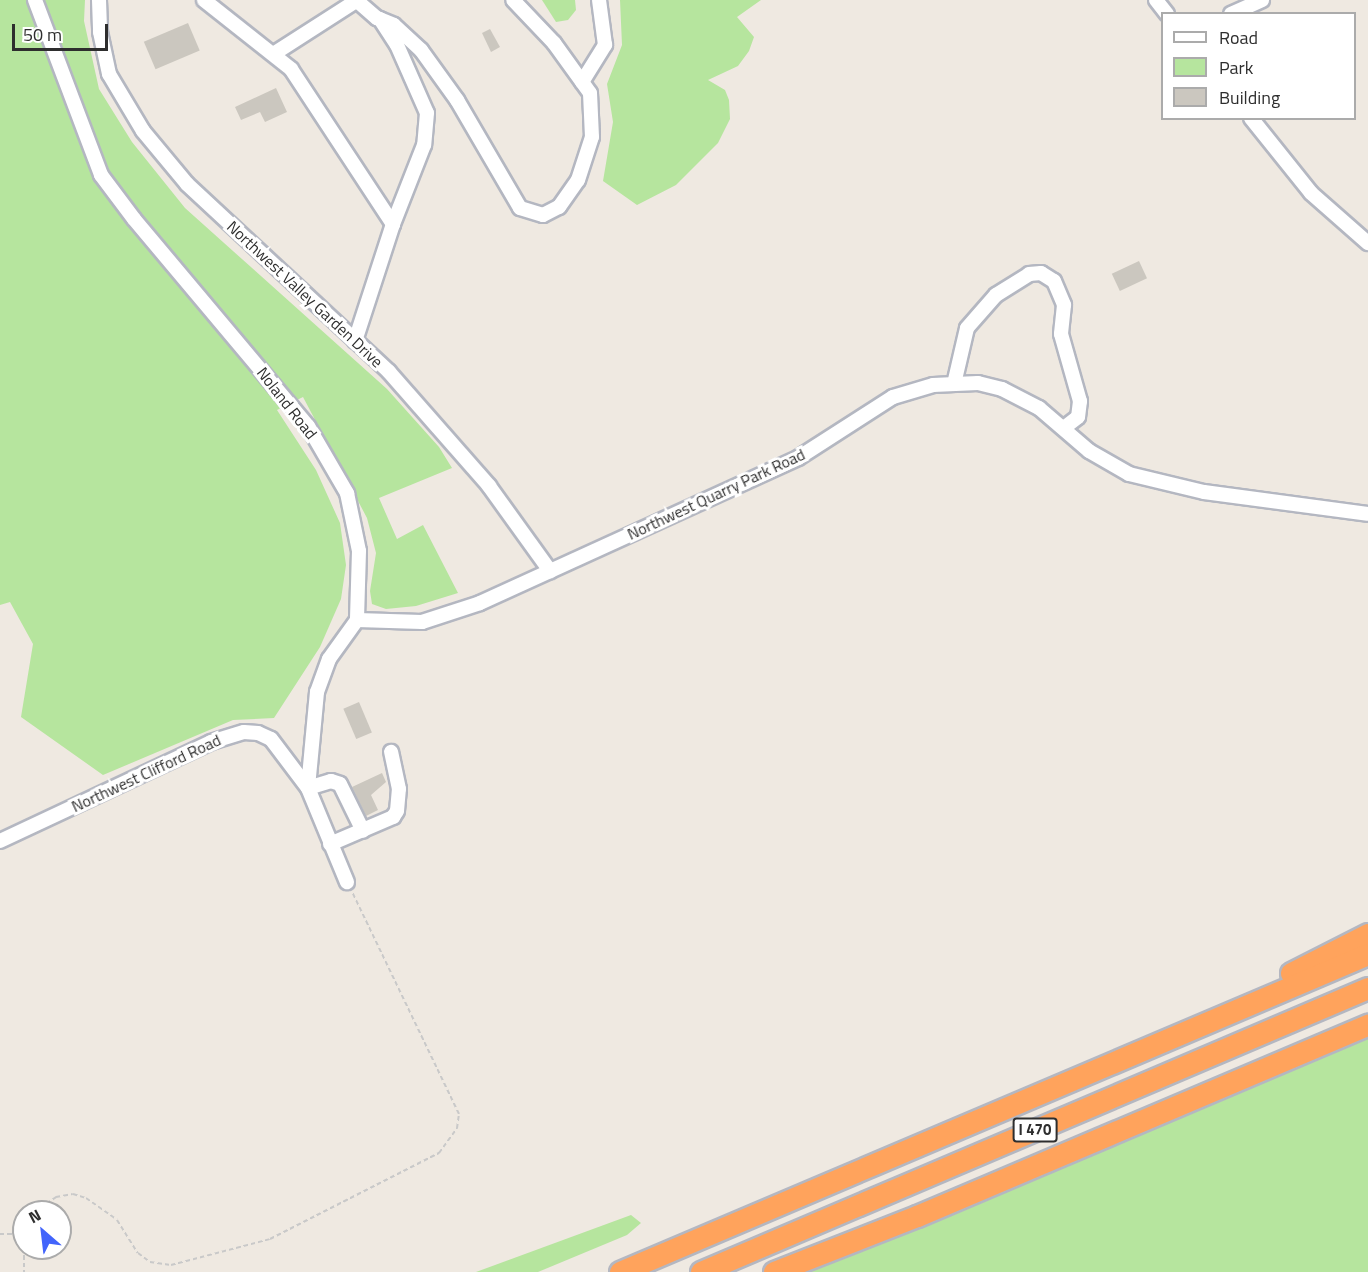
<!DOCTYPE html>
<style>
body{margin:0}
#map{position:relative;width:1368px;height:1272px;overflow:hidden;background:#efe9e1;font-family:"Titillium Web",sans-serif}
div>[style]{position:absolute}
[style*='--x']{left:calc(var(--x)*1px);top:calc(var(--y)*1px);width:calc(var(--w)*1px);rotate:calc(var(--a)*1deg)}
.green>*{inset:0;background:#b6e59e}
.building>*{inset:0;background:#cbc7bf;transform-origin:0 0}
.path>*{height:2px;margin-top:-1px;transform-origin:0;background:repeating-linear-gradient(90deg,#c9c9c9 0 4.5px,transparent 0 7.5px)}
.roads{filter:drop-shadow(2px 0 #b4b7c1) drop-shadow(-2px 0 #b4b7c1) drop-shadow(0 2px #b4b7c1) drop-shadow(0 -2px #b4b7c1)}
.minor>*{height:14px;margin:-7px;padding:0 7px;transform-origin:7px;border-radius:7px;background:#fff}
.highway>*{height:21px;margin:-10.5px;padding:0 10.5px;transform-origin:10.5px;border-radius:10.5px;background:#ffa35c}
span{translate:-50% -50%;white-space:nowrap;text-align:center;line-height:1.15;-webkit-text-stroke:6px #fff;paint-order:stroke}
.shield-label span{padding:2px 4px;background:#fff;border:2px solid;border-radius:4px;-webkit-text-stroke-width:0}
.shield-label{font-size:15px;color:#2e2e2e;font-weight:700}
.street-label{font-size:16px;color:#2e2e2e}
.legend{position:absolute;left:1161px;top:12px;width:195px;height:108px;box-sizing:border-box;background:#fff;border:2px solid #ababab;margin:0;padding:8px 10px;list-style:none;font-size:18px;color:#2e2e2e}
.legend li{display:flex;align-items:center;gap:12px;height:30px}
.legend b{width:30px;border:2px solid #ababab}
.north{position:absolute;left:12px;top:1200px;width:60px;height:60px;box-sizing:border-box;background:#fff;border:2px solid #ababab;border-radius:50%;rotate:332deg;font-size:16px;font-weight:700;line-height:24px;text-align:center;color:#2e2e2e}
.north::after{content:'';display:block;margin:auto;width:21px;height:27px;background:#4264fb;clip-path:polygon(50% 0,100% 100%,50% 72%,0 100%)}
.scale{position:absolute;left:12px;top:24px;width:96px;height:27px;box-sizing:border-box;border:3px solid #2e2e2e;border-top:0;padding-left:8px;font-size:18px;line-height:21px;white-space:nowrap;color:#2e2e2e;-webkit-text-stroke:4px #fff;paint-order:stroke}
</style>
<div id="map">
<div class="green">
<i style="clip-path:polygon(0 0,85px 0,84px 21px,99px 89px,132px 142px,185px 208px,387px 389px,439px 447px,452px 468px,379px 498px,397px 539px,423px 525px,458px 593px,416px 606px,386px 609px,372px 604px,370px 591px,376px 553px,367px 518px,303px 397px,277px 410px,316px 470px,340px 523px,346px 565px,341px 599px,320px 647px,274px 718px,233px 720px,103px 775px,21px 717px,33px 644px,10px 602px,0 605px)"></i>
<i style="clip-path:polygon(542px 0,575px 0,576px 10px,568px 20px,556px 22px)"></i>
<i style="clip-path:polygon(620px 0,761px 0,737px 17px,754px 37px,749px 51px,738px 66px,708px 80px,725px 90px,729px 100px,730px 119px,718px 143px,676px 185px,637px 205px,603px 181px,613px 122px,607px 84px,622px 45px)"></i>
<i style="clip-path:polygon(1368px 1035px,1368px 1272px,805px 1272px,1065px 1165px)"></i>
<i style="clip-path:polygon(631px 1215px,641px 1223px,627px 1235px,538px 1272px,476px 1272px)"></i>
</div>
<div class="building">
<i style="left:188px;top:23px;width:30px;height:48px;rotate:67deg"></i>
<i style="clip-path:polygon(490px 29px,500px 47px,491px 52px,482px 33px)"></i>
<i style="clip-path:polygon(276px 88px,287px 112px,265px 122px,260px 112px,241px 120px,235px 107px)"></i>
<i style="left:1139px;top:261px;width:19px;height:30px;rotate:65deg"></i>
<i style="left:359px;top:702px;width:33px;height:17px;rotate:67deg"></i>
<i style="clip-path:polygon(382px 773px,386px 782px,371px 795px,378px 810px,366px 816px,352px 787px)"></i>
</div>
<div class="path">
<i style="--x:34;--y:1212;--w:27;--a:-34"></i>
<i style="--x:56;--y:1197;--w:17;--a:-10"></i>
<i style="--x:73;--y:1194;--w:14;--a:17"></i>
<i style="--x:86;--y:1198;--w:38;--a:35"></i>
<i style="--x:117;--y:1220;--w:39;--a:58"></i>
<i style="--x:138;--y:1253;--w:15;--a:37"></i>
<i style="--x:150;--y:1262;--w:21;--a:8"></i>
<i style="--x:171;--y:1265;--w:102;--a:-14.7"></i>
<i style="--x:270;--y:1239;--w:190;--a:-27"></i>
<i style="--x:439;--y:1153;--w:31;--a:-54"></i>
<i style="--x:457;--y:1128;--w:14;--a:-82"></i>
<i style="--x:459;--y:1114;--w:246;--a:-115.7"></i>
<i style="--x:0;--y:1234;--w:14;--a:0"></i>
<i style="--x:14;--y:1234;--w:16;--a:52"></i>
<i style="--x:24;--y:1248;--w:24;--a:90"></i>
</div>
<div class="roads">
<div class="minor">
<i style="--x:35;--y:0;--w:187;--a:69.3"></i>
<i style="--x:101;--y:175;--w:55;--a:53.1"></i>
<i style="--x:134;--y:219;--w:270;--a:50"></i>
<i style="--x:308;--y:426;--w:78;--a:59.8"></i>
<i style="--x:347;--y:493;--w:59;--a:78.3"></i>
<i style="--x:359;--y:551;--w:69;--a:91.7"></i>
<i style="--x:357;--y:620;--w:48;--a:125.7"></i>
<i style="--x:329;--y:659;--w:35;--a:110"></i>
<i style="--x:317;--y:692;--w:96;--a:95.4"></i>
<i style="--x:99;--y:0;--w:32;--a:88"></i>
<i style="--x:100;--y:32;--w:43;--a:77.9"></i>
<i style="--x:109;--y:74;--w:66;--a:59.2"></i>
<i style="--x:143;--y:131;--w:69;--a:50.3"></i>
<i style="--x:187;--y:184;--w:276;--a:42.9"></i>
<i style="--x:389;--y:372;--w:152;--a:48.7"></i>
<i style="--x:489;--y:486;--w:105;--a:54.3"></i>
<i style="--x:204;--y:0;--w:111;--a:38.4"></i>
<i style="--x:291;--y:69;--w:186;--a:56.7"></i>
<i style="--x:393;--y:224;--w:123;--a:108"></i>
<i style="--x:356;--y:0;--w:28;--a:41"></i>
<i style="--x:377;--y:18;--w:18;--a:22"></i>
<i style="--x:394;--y:25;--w:37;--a:43"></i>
<i style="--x:421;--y:50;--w:62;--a:54.2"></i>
<i style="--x:457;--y:100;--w:125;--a:59.7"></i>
<i style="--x:520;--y:208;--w:24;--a:17"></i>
<i style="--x:543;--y:215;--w:18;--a:-27"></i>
<i style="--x:559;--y:207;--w:33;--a:-55"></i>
<i style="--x:578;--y:180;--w:45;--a:-72"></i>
<i style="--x:592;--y:137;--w:44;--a:-92.6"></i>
<i style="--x:590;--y:93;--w:62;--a:-125.8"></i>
<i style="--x:554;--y:43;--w:59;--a:-133.6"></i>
<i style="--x:1156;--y:0;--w:18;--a:52"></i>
<i style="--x:1231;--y:14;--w:34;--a:-24"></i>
<i style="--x:380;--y:19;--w:31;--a:57"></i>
<i style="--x:397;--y:45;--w:74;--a:66.2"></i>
<i style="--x:427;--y:113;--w:32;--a:95"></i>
<i style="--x:424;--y:145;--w:85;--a:111.4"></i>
<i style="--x:275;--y:53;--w:96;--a:-32.7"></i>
<i style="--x:582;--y:82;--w:44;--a:-58.1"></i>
<i style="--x:605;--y:45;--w:45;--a:-97.6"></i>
<i style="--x:1251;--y:118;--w:96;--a:51.3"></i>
<i style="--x:1311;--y:193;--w:76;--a:41.3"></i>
<i style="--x:954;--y:384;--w:57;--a:-76.9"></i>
<i style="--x:967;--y:328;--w:44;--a:-48.7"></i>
<i style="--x:996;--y:295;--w:39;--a:-32"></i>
<i style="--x:1029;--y:274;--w:12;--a:-5"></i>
<i style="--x:1041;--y:273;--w:15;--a:32"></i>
<i style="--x:1054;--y:281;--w:26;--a:67"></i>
<i style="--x:1064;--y:305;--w:29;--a:96"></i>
<i style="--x:1061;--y:334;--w:70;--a:74.2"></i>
<i style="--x:1080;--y:401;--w:16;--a:97"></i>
<i style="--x:1078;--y:417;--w:18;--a:142"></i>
<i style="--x:357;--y:620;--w:65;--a:1.8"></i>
<i style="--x:422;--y:622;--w:61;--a:-18.1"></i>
<i style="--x:480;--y:603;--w:349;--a:-24.5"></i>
<i style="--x:798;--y:458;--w:113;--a:-32.7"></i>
<i style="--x:893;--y:397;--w:42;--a:-16.7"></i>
<i style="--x:933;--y:385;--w:45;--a:-2.5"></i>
<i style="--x:978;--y:383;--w:25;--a:14"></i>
<i style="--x:1002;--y:389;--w:42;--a:27.2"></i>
<i style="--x:1039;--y:408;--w:66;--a:40.7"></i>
<i style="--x:1089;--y:451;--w:46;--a:29.9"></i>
<i style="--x:1129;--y:474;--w:77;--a:13.5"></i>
<i style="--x:1204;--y:492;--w:165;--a:7.6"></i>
<i style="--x:308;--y:788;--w:24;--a:-17"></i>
<i style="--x:331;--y:781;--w:9;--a:18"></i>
<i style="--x:340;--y:784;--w:52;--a:63.9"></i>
<i style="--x:0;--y:841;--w:233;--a:-25.1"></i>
<i style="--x:211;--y:742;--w:34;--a:-17"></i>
<i style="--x:244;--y:732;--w:14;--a:4"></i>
<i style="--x:258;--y:733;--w:14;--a:25"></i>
<i style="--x:271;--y:739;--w:61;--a:52.9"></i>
<i style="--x:308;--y:788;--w:102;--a:67.5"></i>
<i style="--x:330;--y:844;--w:69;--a:-23.2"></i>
<i style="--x:393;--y:817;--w:7;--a:-56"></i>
<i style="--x:397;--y:811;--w:22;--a:-85"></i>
<i style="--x:399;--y:789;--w:38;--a:-102"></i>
</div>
<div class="highway">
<i style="--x:1291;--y:973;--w:86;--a:-26.9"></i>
<i style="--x:620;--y:1272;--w:813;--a:-23.03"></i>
<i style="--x:701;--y:1272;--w:725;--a:-23.06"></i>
<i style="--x:774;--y:1272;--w:154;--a:-21.4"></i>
<i style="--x:917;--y:1216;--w:490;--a:-23"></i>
</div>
</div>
<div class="shield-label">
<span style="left:1035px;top:1130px">I 470</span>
</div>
<div class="street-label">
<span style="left:305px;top:294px;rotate:43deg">Northwest Valley Garden Drive</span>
<span style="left:287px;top:403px;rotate:52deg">Noland Road</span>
<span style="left:716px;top:494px;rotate:-25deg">Northwest Quarry Park Road</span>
<span style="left:146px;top:773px;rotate:-25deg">Northwest Clifford Road</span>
</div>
<ul class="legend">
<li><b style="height:8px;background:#fff"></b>Road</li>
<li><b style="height:16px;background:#b6e59e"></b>Park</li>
<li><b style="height:16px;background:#cbc7bf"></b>Building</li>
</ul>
<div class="north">N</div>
<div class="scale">50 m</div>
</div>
